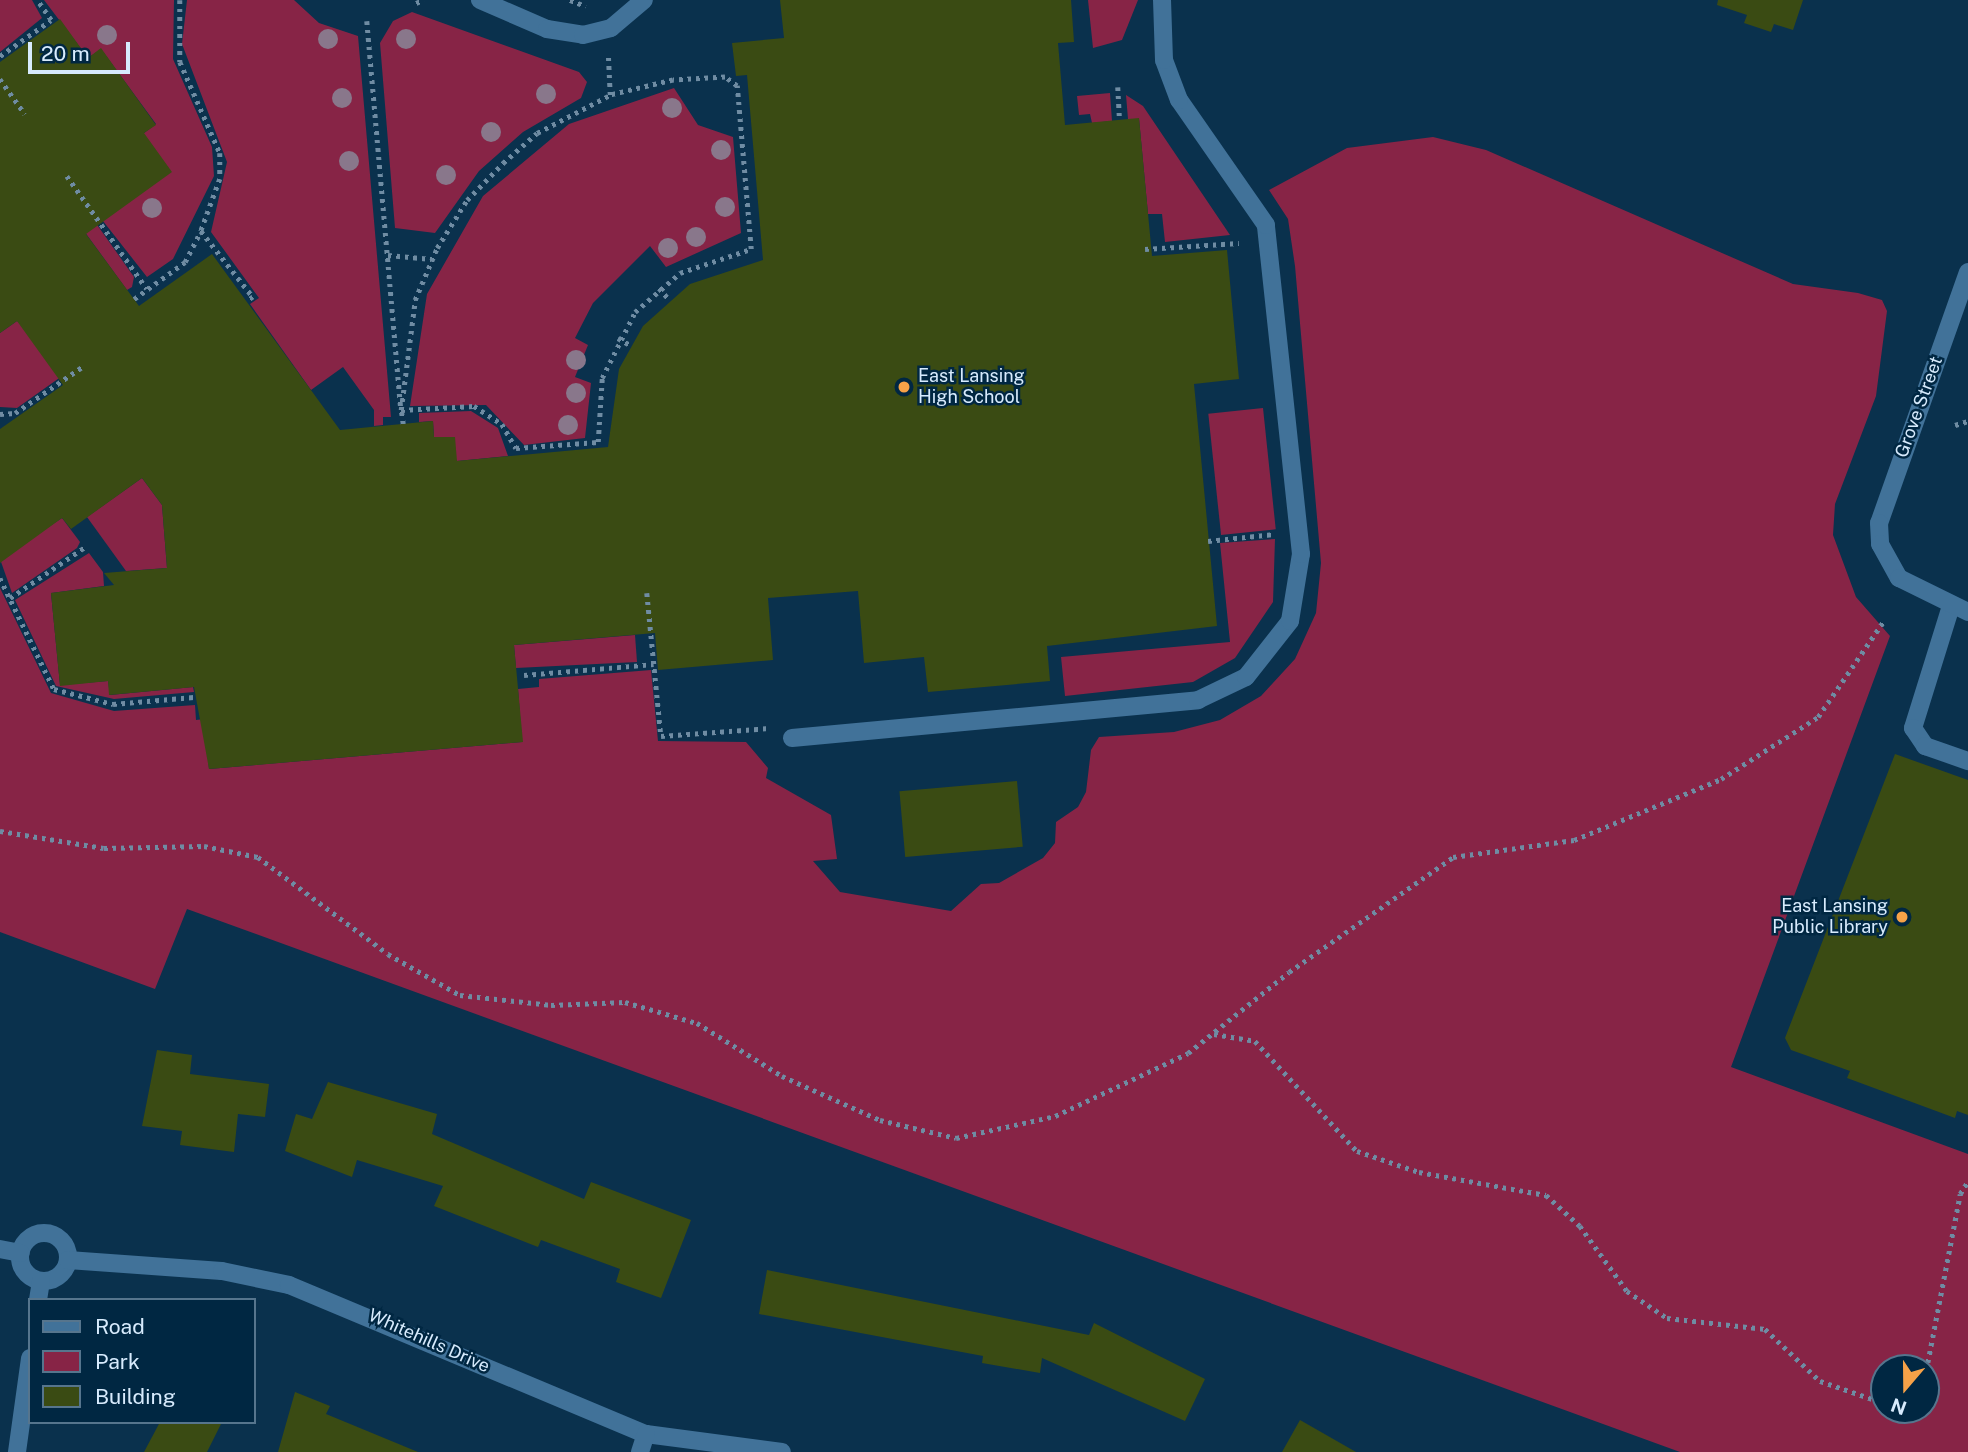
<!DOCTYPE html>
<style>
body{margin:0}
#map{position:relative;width:1968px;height:1452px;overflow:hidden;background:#0a314d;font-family:"Public Sans",sans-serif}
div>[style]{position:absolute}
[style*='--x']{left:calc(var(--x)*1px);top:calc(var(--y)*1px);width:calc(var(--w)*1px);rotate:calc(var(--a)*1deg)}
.green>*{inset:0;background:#872446;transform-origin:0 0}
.building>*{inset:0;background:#3a4b13;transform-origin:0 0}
.path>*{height:4.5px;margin-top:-2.25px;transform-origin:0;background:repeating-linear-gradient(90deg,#6f8ca3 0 3.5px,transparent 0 8.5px)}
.lane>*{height:18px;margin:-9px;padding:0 9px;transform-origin:9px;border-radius:9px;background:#417299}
.street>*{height:18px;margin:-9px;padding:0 9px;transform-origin:9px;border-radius:9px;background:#417299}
.street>.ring{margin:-9px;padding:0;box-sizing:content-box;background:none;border:18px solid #417299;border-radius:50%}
.trees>*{width:20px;height:20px;margin:-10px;border-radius:50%;background:#89778b}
.dots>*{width:19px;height:19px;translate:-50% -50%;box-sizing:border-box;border:4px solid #002742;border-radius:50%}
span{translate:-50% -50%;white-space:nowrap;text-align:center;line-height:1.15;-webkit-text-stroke:5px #002742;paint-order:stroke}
.poi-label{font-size:18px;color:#d7ebfd}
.left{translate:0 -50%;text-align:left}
.right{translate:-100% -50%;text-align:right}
.street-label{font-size:18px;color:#d7ebfd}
.legend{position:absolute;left:28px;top:1298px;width:228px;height:126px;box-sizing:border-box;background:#002742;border:2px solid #56758d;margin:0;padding:9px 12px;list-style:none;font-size:21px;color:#d7ebfd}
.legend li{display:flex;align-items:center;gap:14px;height:35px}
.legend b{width:35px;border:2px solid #56758d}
.north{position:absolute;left:1870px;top:1354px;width:70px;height:70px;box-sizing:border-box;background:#002742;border:2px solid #56758d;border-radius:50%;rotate:200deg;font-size:19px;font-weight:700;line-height:28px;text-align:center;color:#d7ebfd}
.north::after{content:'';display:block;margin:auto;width:24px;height:32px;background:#f6a248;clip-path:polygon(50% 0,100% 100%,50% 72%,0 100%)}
.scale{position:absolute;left:28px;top:42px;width:102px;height:32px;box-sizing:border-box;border:4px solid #d7ebfd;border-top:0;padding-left:9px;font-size:21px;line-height:24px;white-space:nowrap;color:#d7ebfd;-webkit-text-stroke:5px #002742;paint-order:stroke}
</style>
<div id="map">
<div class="green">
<i style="clip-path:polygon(0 0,32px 0,42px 18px,0 52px)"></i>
<i style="clip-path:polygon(44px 0,174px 0,173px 59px,212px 147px,214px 176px,173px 259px,147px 277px,103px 221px,144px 133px,156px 124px,101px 49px,88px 58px)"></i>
<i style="clip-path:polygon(187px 0,294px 0,319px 23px,358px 36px,391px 417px,383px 417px,383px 425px,374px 426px,374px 410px,343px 367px,311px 390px,250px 304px,259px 298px,211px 232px,227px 162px,182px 44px)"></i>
<i style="clip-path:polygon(1088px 0,1138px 0,1122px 40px,1093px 48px)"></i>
<i style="clip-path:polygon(412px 12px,579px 72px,587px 82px,581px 98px,523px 132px,479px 171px,435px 233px,395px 228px,380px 43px,393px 21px)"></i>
<i style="clip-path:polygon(674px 88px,698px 125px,733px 137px,741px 233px,666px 267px,650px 246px,593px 303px,575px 338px,588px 345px,575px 377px,591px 383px,585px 438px,524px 445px,486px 405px,410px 406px,427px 294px,483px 196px,569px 124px)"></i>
<i style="clip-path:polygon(1110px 93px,1112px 121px,1092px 123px,1090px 114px,1079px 115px,1077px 96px)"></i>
<i style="clip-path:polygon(1126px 95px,1143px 106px,1230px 235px,1165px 242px,1162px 214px,1148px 214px,1139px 119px,1128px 119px)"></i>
<i style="clip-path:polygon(evenodd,1433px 137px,1486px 150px,1793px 284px,1858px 293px,1882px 300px,1887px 311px,1876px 396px,1835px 504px,1833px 535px,1856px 597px,1890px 636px,1731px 1067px,1968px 1154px,1968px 1452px,1680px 1452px,187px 909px,155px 989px,0 932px,0 588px,51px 693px,114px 711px,195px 705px,196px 720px,204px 719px,209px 769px,522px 742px,518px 689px,539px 687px,539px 679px,651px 670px,658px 741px,746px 742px,768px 768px,766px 778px,831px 815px,837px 859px,813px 861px,840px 892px,951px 911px,981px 884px,999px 883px,1043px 858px,1055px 843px,1056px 822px,1078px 807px,1086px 792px,1091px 750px,1099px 737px,1174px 732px,1220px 720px,1261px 696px,1295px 659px,1316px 613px,1321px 563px,1295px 266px,1288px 219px,1269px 190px,1347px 148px,1433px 137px,1884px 1368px,1926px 1368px,1926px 1410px,1884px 1410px,1884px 1368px)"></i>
<i style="clip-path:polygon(64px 178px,134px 277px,132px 287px,127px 290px,52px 187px)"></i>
<i style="clip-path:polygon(17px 321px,79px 364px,17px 408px,0 407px,0 333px)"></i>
<i style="left:1263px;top:408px;width:122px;height:55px;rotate:84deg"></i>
<i style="clip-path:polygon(471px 411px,498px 428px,508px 456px,457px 461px,434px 437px,433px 421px,419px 422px,419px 413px)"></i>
<i style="clip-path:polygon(142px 478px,162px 505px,167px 568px,126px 571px,87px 517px)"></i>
<i style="clip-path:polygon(62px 518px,80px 542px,77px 548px,12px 593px,0 559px)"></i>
<i style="clip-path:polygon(1275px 539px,1273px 602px,1235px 658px,1193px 682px,1065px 696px,1061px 657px,1230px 642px,1220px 543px)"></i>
<i style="clip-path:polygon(89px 553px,103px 572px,104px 586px,51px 593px,60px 685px,108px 681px,110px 695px,193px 687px,194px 692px,114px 699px,56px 686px,15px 600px)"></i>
<i style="clip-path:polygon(635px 635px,637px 662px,516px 668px,514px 645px)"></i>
</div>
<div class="building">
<i style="clip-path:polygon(780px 0,1071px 0,1074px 42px,1058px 43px,1065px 125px,1139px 118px,1152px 256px,1227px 250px,1239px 379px,1194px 384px,1217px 626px,1047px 646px,1050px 681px,928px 692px,924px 657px,864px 663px,858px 591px,768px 598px,773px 660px,658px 670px,655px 633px,514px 645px,523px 742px,209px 769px,194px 687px,109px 695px,108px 681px,60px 686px,51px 593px,114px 585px,104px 573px,167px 568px,162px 505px,142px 478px,71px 529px,62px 518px,0 563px,0 429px,63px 385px,17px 321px,0 333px,0 62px,60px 19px,88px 58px,101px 48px,156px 125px,144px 133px,172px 172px,86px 234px,139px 306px,212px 254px,340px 430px,433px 421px,434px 437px,455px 437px,457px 461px,608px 447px,619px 369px,643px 326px,690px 284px,763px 260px,747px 75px,736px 76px,732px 43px,784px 38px)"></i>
<i style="clip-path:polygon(1718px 0,1803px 0,1793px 30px,1774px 24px,1771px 32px,1744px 23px,1747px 15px,1717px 5px)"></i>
<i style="clip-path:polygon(1895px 754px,1968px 780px,1968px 1115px,1957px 1111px,1955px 1118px,1847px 1078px,1850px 1071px,1791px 1050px,1785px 1038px)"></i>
<i style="left:1017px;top:781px;width:66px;height:118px;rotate:85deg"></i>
<i style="clip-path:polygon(157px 1050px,192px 1055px,190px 1074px,269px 1084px,265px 1117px,238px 1114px,234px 1152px,180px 1145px,182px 1131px,142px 1126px)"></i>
<i style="clip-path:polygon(328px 1082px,437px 1114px,432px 1134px,584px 1199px,591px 1182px,691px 1220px,661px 1298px,616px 1282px,620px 1269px,541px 1240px,538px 1247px,434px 1206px,443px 1186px,357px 1160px,352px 1177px,285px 1151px,296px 1114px,312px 1119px)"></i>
<i style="clip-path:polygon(767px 1270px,1089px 1335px,1094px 1323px,1205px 1379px,1185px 1421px,1042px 1358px,1040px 1373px,982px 1363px,983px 1356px,759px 1314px)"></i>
<i style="clip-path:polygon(295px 1392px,330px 1406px,326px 1414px,418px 1452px,278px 1452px)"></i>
<i style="clip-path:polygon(1300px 1420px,1356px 1452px,1282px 1452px)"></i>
<i style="clip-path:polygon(160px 1422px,222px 1422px,207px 1452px,144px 1452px)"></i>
</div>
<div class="path">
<i style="--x:180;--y:0;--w:62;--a:90"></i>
<i style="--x:180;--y:62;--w:99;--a:66.3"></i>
<i style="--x:220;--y:153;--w:26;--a:90"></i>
<i style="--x:220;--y:179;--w:55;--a:110.1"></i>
<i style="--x:201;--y:231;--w:84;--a:51.8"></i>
<i style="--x:253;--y:297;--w:7;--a:146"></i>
<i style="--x:570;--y:0;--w:17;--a:21"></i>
<i style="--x:416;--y:3;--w:8;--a:-23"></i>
<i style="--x:367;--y:21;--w:390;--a:85"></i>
<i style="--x:401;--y:410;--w:111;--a:-82.7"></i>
<i style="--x:415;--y:300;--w:56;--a:-67.1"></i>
<i style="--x:437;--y:248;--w:57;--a:-58"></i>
<i style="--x:467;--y:200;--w:52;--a:-45.8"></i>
<i style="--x:503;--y:163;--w:45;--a:-41.4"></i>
<i style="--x:537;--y:133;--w:82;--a:-27.5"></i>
<i style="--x:610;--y:95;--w:42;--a:-92.7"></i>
<i style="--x:0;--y:56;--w:62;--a:-35.2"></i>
<i style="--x:51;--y:20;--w:24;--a:-125"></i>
<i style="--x:0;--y:79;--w:43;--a:54.5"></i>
<i style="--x:1118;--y:87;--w:33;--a:87"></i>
<i style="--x:67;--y:176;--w:138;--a:54.7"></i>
<i style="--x:1145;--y:249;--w:94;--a:-3.7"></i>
<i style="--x:388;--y:255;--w:44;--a:5.2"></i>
<i style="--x:659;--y:288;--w:15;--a:48"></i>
<i style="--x:134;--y:299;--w:63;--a:-36"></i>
<i style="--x:185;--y:262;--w:35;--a:-63"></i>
<i style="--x:618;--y:338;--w:14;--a:30"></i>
<i style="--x:0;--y:414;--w:15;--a:-4"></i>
<i style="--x:15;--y:413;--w:81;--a:-34.5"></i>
<i style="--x:403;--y:424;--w:14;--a:-98"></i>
<i style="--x:401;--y:410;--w:73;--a:-3.1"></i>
<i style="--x:474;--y:406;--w:33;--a:33"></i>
<i style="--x:502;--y:424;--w:28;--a:60"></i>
<i style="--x:516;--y:448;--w:82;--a:-4.2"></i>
<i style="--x:598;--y:442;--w:64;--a:-86.4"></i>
<i style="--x:602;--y:378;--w:74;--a:-63.4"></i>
<i style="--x:635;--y:312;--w:60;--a:-40.9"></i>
<i style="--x:680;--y:273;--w:75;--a:-18.7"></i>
<i style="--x:751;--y:249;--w:164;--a:-94.9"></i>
<i style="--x:737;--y:86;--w:15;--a:-143"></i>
<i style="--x:725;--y:77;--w:52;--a:176.7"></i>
<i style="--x:673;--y:80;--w:65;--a:166.6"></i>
<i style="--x:1955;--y:425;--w:14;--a:-17"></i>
<i style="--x:1208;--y:541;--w:65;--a:-6.1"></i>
<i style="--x:0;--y:578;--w:123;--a:64.1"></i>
<i style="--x:54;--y:689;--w:61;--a:14.3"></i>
<i style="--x:113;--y:704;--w:81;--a:-4.9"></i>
<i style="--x:647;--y:593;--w:144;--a:84.4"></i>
<i style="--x:661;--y:736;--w:109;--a:-4.2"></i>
<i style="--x:10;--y:598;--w:91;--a:-34.2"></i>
<i style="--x:524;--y:675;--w:130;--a:-4.8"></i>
<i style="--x:0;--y:831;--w:105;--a:9.3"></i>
<i style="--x:104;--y:848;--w:100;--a:-1.1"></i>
<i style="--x:204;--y:846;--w:55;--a:11.5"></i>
<i style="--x:258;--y:857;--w:162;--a:36.7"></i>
<i style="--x:388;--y:954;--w:83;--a:29.7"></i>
<i style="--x:460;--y:995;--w:92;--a:6.3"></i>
<i style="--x:551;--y:1005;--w:74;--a:-2.3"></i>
<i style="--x:625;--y:1002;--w:75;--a:16.3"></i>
<i style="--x:697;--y:1023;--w:100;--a:31.9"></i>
<i style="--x:782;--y:1076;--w:107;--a:24.2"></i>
<i style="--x:880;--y:1120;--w:78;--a:13.3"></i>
<i style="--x:956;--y:1138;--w:101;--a:-12.5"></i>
<i style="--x:1055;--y:1116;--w:147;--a:-25.3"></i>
<i style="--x:1188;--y:1053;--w:129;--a:-38.7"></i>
<i style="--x:1289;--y:972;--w:200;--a:-35"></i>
<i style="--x:1453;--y:857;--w:122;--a:-8"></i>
<i style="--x:1574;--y:840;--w:159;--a:-22.5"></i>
<i style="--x:1721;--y:779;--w:115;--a:-32.6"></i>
<i style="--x:1818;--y:717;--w:115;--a:-55.6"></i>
<i style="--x:1214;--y:1034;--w:42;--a:9.7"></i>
<i style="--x:1255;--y:1041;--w:150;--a:47.2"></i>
<i style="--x:1357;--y:1151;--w:65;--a:18.7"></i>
<i style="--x:1419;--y:1172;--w:129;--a:10.3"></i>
<i style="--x:1546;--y:1195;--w:46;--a:42.4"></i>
<i style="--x:1580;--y:1226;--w:80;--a:54.1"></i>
<i style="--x:1627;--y:1291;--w:48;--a:34"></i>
<i style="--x:1667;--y:1318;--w:99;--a:6.4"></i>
<i style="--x:1765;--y:1329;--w:76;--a:43.4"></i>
<i style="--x:1820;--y:1381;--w:68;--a:19"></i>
<i style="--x:1926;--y:1371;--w:180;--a:-79.1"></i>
<i style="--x:1960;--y:1194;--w:15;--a:-58"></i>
</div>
<div class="lane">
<i style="--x:480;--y:0;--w:73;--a:23.4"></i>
<i style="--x:547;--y:29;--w:36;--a:9"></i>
<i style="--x:583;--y:35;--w:29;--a:-14"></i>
<i style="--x:611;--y:28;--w:43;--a:-40.3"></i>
<i style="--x:1951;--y:606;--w:128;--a:107.3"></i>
<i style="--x:1913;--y:728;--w:22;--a:56"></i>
<i style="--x:1925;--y:746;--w:46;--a:19.2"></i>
<i style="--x:792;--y:738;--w:408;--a:-5.3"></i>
<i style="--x:1198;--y:700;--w:53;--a:-25.6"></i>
<i style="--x:1246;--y:677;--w:71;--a:-51.8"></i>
<i style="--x:1290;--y:621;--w:68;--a:-80.7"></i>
<i style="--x:1301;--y:554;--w:331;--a:-96.1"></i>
<i style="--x:1266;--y:225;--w:152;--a:-124.8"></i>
<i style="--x:1179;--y:100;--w:43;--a:-110.6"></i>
<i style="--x:1164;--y:60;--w:60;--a:-91.9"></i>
</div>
<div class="street">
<i style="--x:1968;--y:272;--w:266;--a:109.5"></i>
<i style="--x:1879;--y:523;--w:21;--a:87"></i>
<i style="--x:1880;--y:544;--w:39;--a:61"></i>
<i style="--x:1899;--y:578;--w:77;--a:26.2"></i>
<i class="ring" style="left:20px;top:1233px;width:30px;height:30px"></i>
<i style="--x:0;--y:1249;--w:21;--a:11"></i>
<i style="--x:68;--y:1260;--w:154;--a:4.1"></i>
<i style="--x:222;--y:1271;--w:68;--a:11.8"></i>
<i style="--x:289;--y:1285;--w:387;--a:22.7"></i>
<i style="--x:646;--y:1434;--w:137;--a:7.5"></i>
<i style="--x:38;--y:1300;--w:19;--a:-81"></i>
<i style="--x:17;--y:1452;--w:95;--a:-82.1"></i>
<i style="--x:640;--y:1452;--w:19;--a:-72"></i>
</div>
<div class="trees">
<i style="left:107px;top:35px"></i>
<i style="left:328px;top:39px"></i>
<i style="left:406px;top:39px"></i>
<i style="left:546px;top:94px"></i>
<i style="left:342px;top:98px"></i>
<i style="left:672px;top:108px"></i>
<i style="left:491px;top:132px"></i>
<i style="left:721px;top:150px"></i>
<i style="left:349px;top:161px"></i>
<i style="left:446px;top:175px"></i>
<i style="left:725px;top:207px"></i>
<i style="left:152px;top:208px"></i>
<i style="left:696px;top:237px"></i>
<i style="left:668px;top:248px"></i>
<i style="left:576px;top:360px"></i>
<i style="left:576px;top:393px"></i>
<i style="left:568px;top:425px"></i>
</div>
<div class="dots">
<i style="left:904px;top:387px;background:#f6a248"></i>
<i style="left:1902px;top:917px;background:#f6a248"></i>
</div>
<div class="poi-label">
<span class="left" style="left:918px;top:387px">East Lansing<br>High School</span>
<span class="right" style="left:1888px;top:917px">East Lansing<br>Public Library</span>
</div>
<div class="street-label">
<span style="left:1919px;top:407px;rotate:-70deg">Grove Street</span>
<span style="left:429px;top:1341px;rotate:24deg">Whitehills Drive</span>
</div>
<ul class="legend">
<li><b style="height:9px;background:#417299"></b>Road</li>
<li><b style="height:19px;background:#872446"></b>Park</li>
<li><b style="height:19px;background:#3a4b13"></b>Building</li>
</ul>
<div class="north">N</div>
<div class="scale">20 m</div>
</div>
